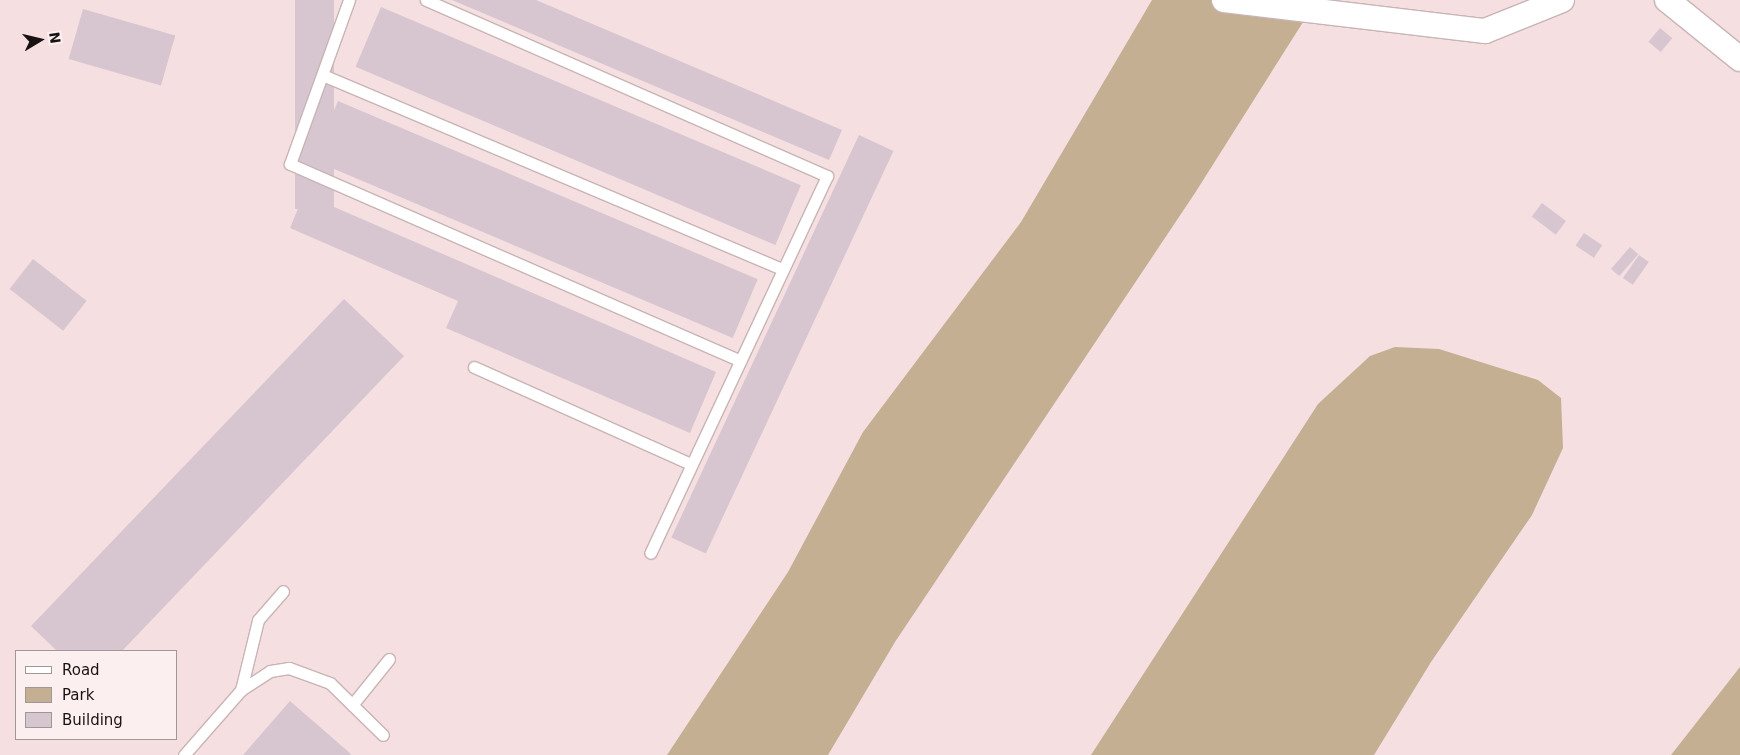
<!DOCTYPE html>
<style>
body{margin:0}
#map{position:relative;width:1740px;height:755px;overflow:hidden;background:#f5dfe1;font-family:"DejaVu Sans",sans-serif}
div>[style]{position:absolute}
[style*='--x']{left:calc(var(--x)*1px);top:calc(var(--y)*1px);width:calc(var(--w)*1px);rotate:calc(var(--a)*1deg)}
.green>*{inset:0;background:#c4af93}
.building>*{inset:0;background:#d7c5d0;transform-origin:0 0}
.roads{filter:drop-shadow(1px 0 #c8b4b5) drop-shadow(-1px 0 #c8b4b5) drop-shadow(0 1px #c8b4b5) drop-shadow(0 -1px #c8b4b5)}
.lane>*{height:11px;margin:-5.5px;padding:0 5.5px;transform-origin:5.5px;border-radius:5.5px;background:#fff}
.street>*{height:24px;margin:-12px;padding:0 12px;transform-origin:12px;border-radius:12px;background:#fff}
span{translate:-50% -50%;white-space:nowrap;text-align:center;line-height:1.15;-webkit-text-stroke:4.5px #fceff0;paint-order:stroke}
.legend{position:absolute;left:15px;top:650px;width:162px;height:90px;box-sizing:border-box;background:#fceff0;border:1px solid #a19797;margin:0;padding:6px 9px;list-style:none;font-size:15px;color:#191212}
.legend li{display:flex;align-items:center;gap:10px;height:25px}
.legend b{width:25px;border:1px solid #a19797}
.north{position:absolute;left:15px;top:15px;width:50px;height:50px;-webkit-text-stroke:4px #fceff0;paint-order:stroke;rotate:81deg;font-size:14px;font-weight:700;line-height:20px;text-align:center;color:#191212}
.north::after{content:'';display:block;margin:auto;width:18px;height:22px;background:#191212;clip-path:polygon(50% 0,100% 100%,50% 72%,0 100%)}
</style>
<div id="map">
<div class="green">
<i style="clip-path:polygon(1152px 0,1317px 0,1195px 193px,895px 642px,828px 755px,667px 755px,788px 572px,863px 432px,1021px 222px)"></i>
<i style="clip-path:polygon(1395px 347px,1439px 349px,1538px 380px,1561px 398px,1563px 448px,1532px 515px,1431px 662px,1374px 755px,1091px 755px,1318px 404px,1370px 356px)"></i>
<i style="clip-path:polygon(1740px 667px,1740px 755px,1671px 755px)"></i>
</div>
<div class="building">
<i style="left:295px;top:0;width:39px;height:209px"></i>
<i style="clip-path:polygon(452px 0,536px 0,842px 130px,829px 160px)"></i>
<i style="left:381px;top:7px;width:456px;height:65px;rotate:23deg"></i>
<i style="left:83px;top:9px;width:96px;height:52px;rotate:16deg"></i>
<i style="left:1660px;top:28px;width:16px;height:18px;rotate:40deg"></i>
<i style="left:338px;top:101px;width:456px;height:64px;rotate:23deg"></i>
<i style="left:859px;top:135px;width:38px;height:444px;rotate:25deg"></i>
<i style="clip-path:polygon(304px 194px,716px 372px,690px 433px,446px 328px,458px 301px,290px 228px)"></i>
<i style="left:1542px;top:203px;width:30px;height:17px;rotate:37deg"></i>
<i style="left:1584px;top:233px;width:22px;height:15px;rotate:34deg"></i>
<i style="left:1630px;top:247px;width:11px;height:29px;rotate:41deg"></i>
<i style="left:1639px;top:255px;width:12px;height:28px;rotate:35deg"></i>
<i style="left:33px;top:259px;width:68px;height:38px;rotate:38deg"></i>
<i style="clip-path:polygon(344px 299px,404px 356px,122px 651px,57px 651px,31px 626px)"></i>
<i style="clip-path:polygon(290px 701px,351px 754px,350px 755px,243px 755px)"></i>
</div>
<div class="roads">
<div class="lane">
<i style="--x:349;--y:0;--w:174;--a:109.8"></i>
<i style="--x:290;--y:164;--w:491;--a:23.6"></i>
<i style="--x:426;--y:0;--w:438;--a:23.7"></i>
<i style="--x:827;--y:176;--w:416;--a:115.1"></i>
<i style="--x:325;--y:76;--w:497;--a:22.9"></i>
<i style="--x:474;--y:367;--w:238;--a:24.1"></i>
<i style="--x:241;--y:690;--w:72;--a:-76.3"></i>
<i style="--x:258;--y:620;--w:38;--a:-49"></i>
<i style="--x:352;--y:705;--w:59;--a:-51.2"></i>
<i style="--x:184;--y:755;--w:86;--a:-48.8"></i>
<i style="--x:241;--y:690;--w:35;--a:-33"></i>
<i style="--x:270;--y:671;--w:19;--a:-9"></i>
<i style="--x:289;--y:668;--w:44;--a:20.1"></i>
<i style="--x:330;--y:683;--w:74;--a:44.5"></i>
</div>
<div class="street">
<i style="--x:1224;--y:0;--w:263;--a:6.8"></i>
<i style="--x:1485;--y:31;--w:83;--a:-21.9"></i>
<i style="--x:1667;--y:0;--w:94;--a:38.9"></i>
</div>
</div>
<ul class="legend">
<li><b style="height:6px;background:#fff"></b>Road</li>
<li><b style="height:14px;background:#c4af93"></b>Park</li>
<li><b style="height:14px;background:#d7c5d0"></b>Building</li>
</ul>
<div class="north">N</div>
</div>
